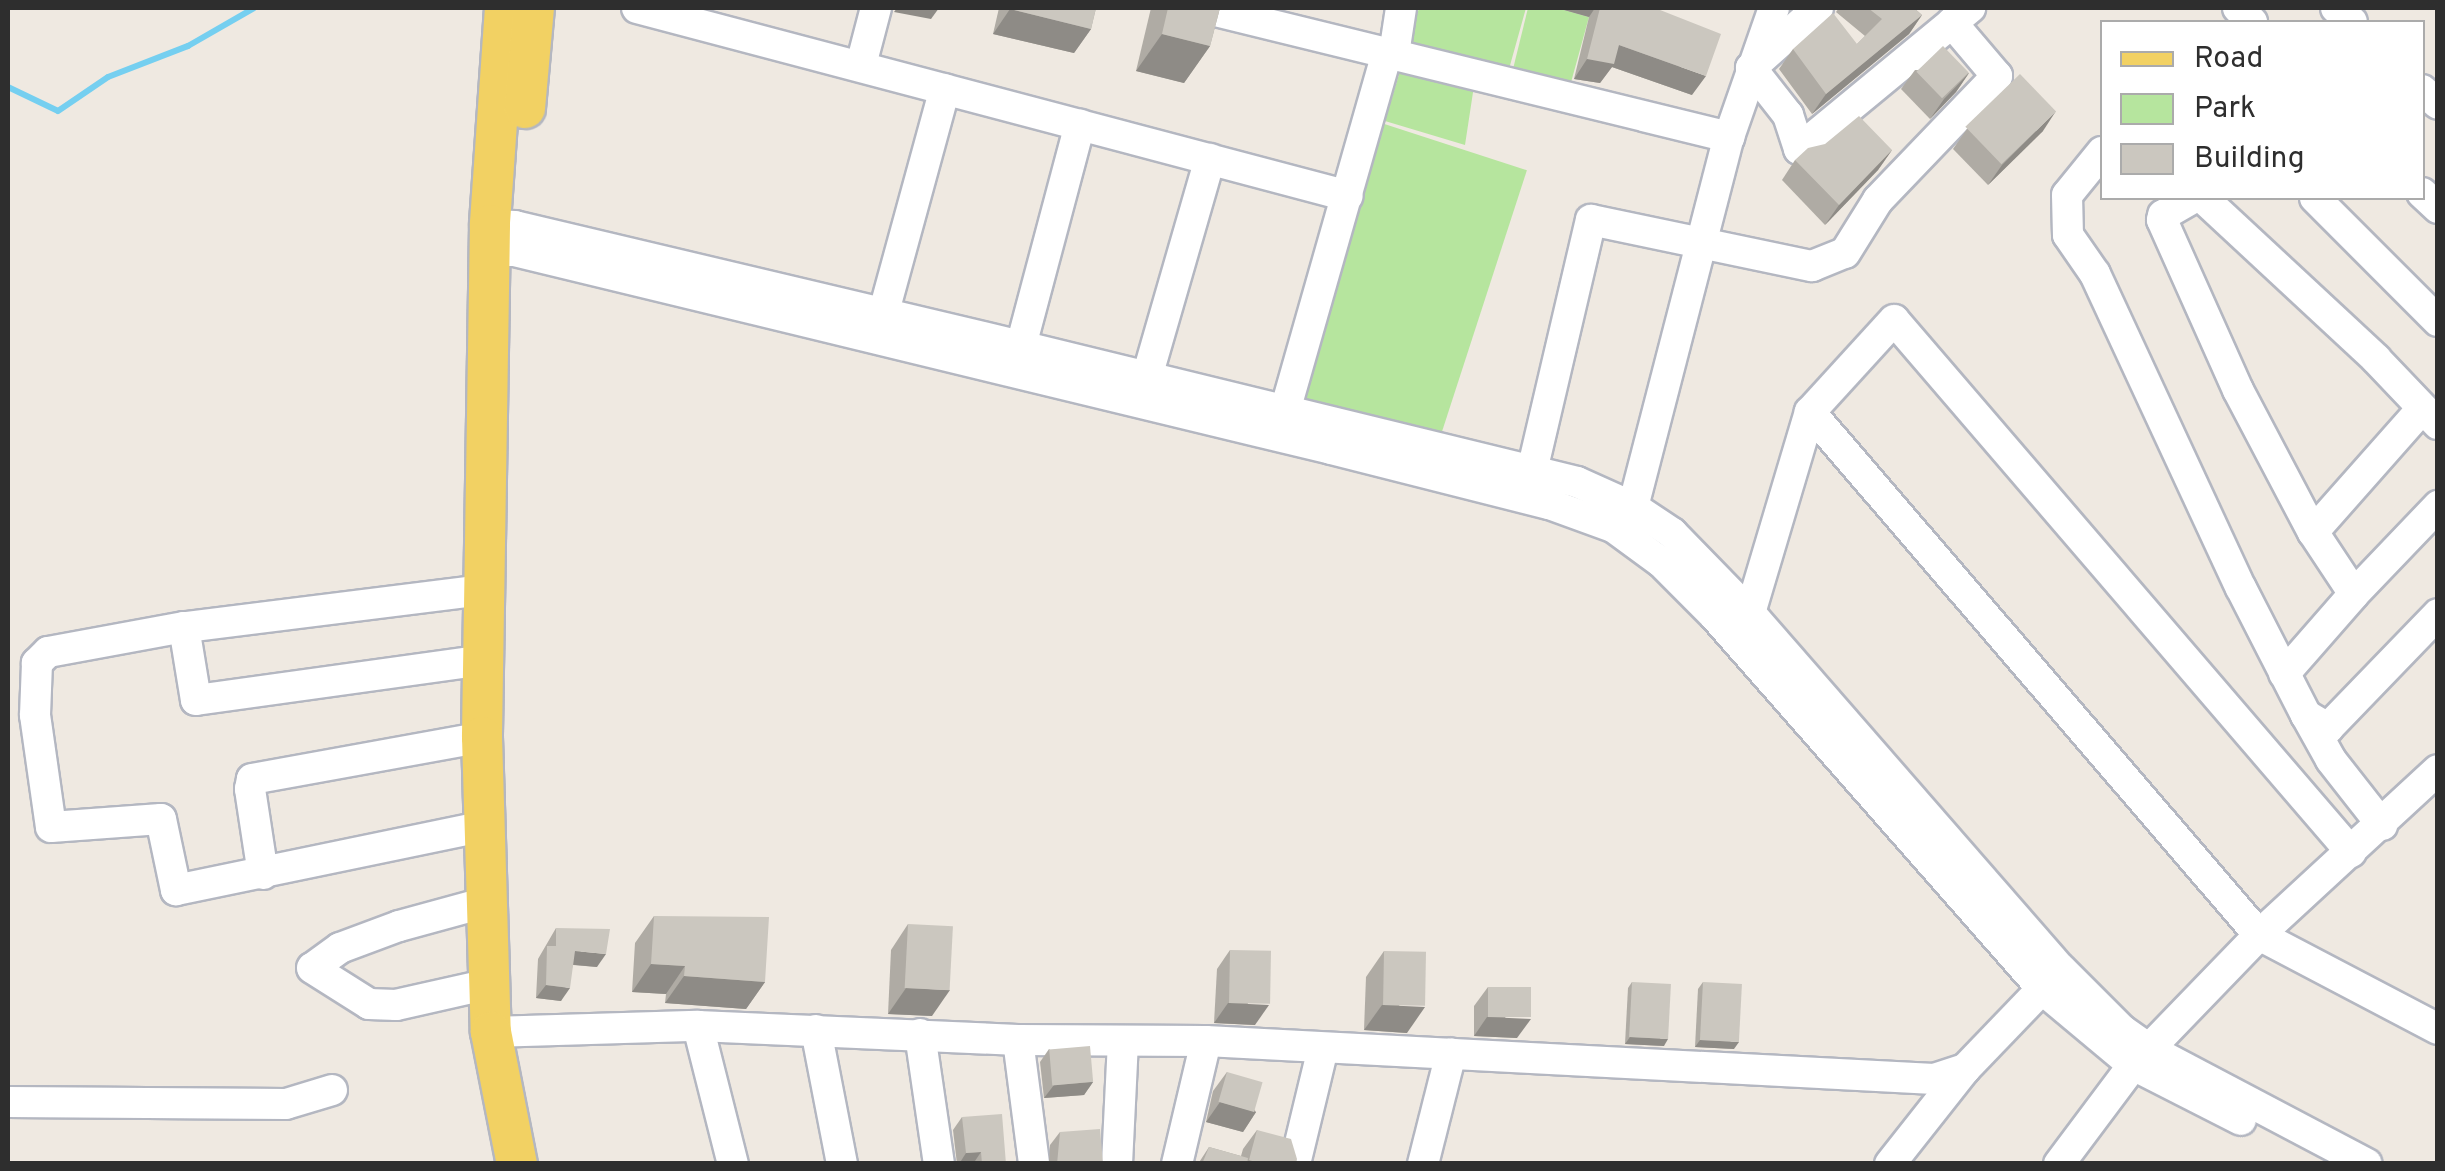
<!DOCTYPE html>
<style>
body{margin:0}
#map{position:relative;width:2445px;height:1171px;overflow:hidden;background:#efe9e1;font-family:Overpass,sans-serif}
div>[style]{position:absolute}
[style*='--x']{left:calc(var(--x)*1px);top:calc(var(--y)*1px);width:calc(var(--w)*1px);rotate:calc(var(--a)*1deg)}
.green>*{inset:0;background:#b6e59e;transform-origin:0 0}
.stream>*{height:6px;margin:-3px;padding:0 3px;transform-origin:3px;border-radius:3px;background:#75cff0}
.roads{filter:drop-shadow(2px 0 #b4b7c1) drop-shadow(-2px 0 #b4b7c1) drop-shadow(0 2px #b4b7c1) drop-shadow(0 -2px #b4b7c1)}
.minor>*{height:30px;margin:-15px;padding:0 15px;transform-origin:15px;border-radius:15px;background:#fff}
.major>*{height:40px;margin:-20px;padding:0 20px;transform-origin:20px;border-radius:20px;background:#f2d163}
.wall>*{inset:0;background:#afaba4}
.shaded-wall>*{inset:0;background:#8e8b86}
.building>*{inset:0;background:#cbc7bf;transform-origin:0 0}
span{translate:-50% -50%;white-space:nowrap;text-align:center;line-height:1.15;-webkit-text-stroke:8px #fff;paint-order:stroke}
.frame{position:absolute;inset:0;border:10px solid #2e2e2e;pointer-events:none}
.legend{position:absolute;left:2100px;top:20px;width:325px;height:180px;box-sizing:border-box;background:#fff;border:2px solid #ababab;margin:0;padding:12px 18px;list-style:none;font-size:30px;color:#2e2e2e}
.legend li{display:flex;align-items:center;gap:20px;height:50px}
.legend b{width:50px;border:2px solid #ababab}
</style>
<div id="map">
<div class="green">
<i style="clip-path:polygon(1419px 8px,1526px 8px,1509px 69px,1477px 66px,1465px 145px,1385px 121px)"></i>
<i style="clip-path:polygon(1528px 8px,1557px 8px,1589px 17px,1570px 86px,1513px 69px)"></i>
<i style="left:1369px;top:119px;width:166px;height:304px;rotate:18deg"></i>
</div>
<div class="stream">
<i style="--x:8;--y:87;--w:55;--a:25.6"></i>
<i style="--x:58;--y:111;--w:60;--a:-34.2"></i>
<i style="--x:108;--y:77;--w:86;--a:-21.2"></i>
<i style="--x:188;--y:46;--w:76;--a:-29.9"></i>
</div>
<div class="roads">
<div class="minor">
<i style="--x:637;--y:8;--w:735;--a:14.81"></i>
<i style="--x:1203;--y:8;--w:542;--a:13.78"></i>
<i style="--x:1818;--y:8;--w:90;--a:138.2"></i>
<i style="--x:1751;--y:68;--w:60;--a:51.8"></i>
<i style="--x:1788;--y:115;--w:36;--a:72"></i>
<i style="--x:1799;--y:149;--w:222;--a:-39.5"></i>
<i style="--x:2238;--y:8;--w:20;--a:45"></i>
<i style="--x:2336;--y:8;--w:21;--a:41"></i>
<i style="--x:1394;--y:54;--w:47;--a:-81.3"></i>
<i style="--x:861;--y:65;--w:59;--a:-75.3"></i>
<i style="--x:2422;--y:90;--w:21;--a:41"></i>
<i style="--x:2102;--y:152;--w:55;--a:129.1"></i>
<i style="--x:2067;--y:195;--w:40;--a:88.6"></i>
<i style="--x:2068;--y:235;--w:47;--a:55.3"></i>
<i style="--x:2095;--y:274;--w:346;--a:65.1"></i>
<i style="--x:2241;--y:588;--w:143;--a:62.9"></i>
<i style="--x:2306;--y:715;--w:26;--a:31"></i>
<i style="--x:2328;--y:728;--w:158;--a:-46"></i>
<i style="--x:2422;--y:193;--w:22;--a:43"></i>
<i style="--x:2193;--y:198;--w:34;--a:150"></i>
<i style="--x:2163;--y:215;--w:5;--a:101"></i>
<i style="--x:2162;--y:220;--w:186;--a:65.9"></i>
<i style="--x:2238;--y:390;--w:161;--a:62.2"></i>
<i style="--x:2313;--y:532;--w:74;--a:56.5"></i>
<i style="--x:2354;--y:594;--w:106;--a:131.2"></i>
<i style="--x:2203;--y:198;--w:236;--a:42.9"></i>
<i style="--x:2376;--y:359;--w:90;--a:46.4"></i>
<i style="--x:2315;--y:198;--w:174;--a:45"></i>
<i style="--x:490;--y:225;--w:25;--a:2"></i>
<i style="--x:515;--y:226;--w:520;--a:13.34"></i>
<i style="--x:1021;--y:346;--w:572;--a:13.74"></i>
<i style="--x:1577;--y:482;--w:61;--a:24.1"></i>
<i style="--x:1633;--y:507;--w:47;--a:33.7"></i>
<i style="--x:1672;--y:533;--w:112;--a:45.7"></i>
<i style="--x:1750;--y:613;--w:473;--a:48.9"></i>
<i style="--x:2061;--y:969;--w:86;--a:45"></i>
<i style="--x:2122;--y:1030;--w:33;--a:35"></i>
<i style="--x:2149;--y:1049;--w:246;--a:27.8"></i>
<i style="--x:490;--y:251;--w:24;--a:0"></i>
<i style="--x:514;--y:251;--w:841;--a:13.62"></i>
<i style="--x:1331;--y:449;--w:225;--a:14.2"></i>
<i style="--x:1549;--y:504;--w:68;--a:19.8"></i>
<i style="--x:1613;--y:527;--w:59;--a:36.1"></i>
<i style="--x:1661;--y:562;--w:75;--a:45"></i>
<i style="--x:1714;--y:615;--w:497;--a:48.7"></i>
<i style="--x:2042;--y:989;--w:119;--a:39.9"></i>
<i style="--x:2133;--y:1065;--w:121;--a:27"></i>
<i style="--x:883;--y:315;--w:234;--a:-74.7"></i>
<i style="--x:1021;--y:346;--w:229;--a:-75.1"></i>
<i style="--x:1147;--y:377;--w:227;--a:-73.9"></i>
<i style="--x:1285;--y:411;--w:372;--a:-74.1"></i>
<i style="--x:1532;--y:471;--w:258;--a:-76.8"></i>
<i style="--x:1591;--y:220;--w:226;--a:11.8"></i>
<i style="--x:1812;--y:266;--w:35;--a:-22"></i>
<i style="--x:1845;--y:253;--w:62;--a:-58.1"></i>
<i style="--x:1878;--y:200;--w:172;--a:-46.2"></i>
<i style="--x:1997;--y:76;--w:70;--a:-130.3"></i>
<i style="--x:1633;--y:507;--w:382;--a:-75.5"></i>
<i style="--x:1729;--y:137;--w:137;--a:-70.8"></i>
<i style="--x:2313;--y:532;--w:164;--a:-48.5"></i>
<i style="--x:483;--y:590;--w:301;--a:172.9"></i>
<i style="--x:184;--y:627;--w:138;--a:169.6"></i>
<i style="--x:48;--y:652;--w:16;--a:135"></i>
<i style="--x:37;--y:663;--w:52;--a:92.2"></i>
<i style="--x:35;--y:715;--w:113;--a:81.9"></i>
<i style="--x:51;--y:827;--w:110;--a:-4.2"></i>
<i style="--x:161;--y:819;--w:73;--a:78.1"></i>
<i style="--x:176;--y:890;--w:317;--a:-11.7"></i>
<i style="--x:2354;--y:594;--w:122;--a:-46.3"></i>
<i style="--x:1750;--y:613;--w:210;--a:-73.4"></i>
<i style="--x:184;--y:627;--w:74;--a:80.7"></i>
<i style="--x:196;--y:700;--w:291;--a:-7.9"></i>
<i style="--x:2306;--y:715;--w:51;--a:60.9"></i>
<i style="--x:2331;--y:760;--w:83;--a:51.9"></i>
<i style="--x:2351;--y:852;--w:701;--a:-130.66"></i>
<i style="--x:1894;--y:320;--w:125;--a:132.4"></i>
<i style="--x:1810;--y:412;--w:689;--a:49.35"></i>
<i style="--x:2259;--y:935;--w:202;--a:27.7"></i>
<i style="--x:263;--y:874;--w:86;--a:-98.7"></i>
<i style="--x:250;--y:789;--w:10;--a:-79"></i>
<i style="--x:252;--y:779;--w:234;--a:-10.3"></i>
<i style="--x:487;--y:902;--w:91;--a:164.7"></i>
<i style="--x:399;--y:926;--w:63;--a:159.6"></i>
<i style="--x:340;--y:948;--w:34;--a:144"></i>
<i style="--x:312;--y:968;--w:67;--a:32.3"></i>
<i style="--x:369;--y:1004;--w:27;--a:2"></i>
<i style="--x:396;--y:1005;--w:95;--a:-12.7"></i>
<i style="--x:698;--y:1026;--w:142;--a:75.8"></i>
<i style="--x:816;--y:1030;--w:136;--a:79"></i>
<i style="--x:491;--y:1032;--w:207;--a:-1.7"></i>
<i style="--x:698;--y:1026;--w:320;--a:2.5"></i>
<i style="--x:1018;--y:1040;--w:188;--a:0.3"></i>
<i style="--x:1206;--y:1041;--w:729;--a:2.99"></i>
<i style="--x:1934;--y:1079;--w:33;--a:-18"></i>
<i style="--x:1965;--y:1069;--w:111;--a:-46.1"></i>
<i style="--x:920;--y:1034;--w:131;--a:81.7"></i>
<i style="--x:1018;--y:1040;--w:125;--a:82.6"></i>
<i style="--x:2149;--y:1049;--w:158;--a:-46"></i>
<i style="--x:2259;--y:935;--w:243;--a:-42.7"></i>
<i style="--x:8;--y:1102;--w:278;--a:0.4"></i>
<i style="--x:286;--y:1104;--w:48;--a:-16.9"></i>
<i style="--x:1117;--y:1164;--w:123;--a:-87.2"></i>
<i style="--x:1177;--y:1164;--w:126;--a:-76.7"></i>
<i style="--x:1295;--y:1164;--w:119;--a:-76.4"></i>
<i style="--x:1423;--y:1164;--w:114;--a:-75.8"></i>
<i style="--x:1890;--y:1164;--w:121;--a:-51.7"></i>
<i style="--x:2059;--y:1164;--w:124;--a:-53.2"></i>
</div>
<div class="major">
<i style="--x:505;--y:8;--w:218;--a:94"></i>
<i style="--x:490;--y:225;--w:512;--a:90.9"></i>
<i style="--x:482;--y:737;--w:295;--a:88.3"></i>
<i style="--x:491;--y:1032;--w:135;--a:78.9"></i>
<i style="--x:525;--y:108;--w:100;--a:-84.9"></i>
</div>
</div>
<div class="wall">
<i style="clip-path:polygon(999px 8px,1096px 8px,1091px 29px,1074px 53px,993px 34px)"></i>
<i style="clip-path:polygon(1151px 8px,1220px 8px,1210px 46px,1184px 83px,1136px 71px)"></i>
<i style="clip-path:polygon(1557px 8px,1655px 8px,1692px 95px,1612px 67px,1600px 83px,1574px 79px,1589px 17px)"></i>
<i style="clip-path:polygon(1839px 8px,1914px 8px,1922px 15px,1909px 34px,1812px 114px,1779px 69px,1793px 49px,1857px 44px,1865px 36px,1836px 12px)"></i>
<i style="clip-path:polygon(1915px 70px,1969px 73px,1956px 92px,1930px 119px,1901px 89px)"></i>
<i style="clip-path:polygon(1967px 129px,2043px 131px,1988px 185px,1953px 149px)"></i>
<i style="clip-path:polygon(1892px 150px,1878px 170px,1825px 225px,1782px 180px,1795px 160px)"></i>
<i style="clip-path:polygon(654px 916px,765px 982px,746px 1009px,665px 1003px,666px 994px,632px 992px,635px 943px)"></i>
<i style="clip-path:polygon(908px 924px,932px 1016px,888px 1014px,891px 950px)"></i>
<i style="clip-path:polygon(556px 928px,597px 967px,573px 965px,561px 1001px,536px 998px,538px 959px)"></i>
<i style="clip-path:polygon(1230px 950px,1255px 1025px,1214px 1023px,1217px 969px)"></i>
<i style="clip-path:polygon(1384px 951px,1407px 1033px,1364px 1030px,1366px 977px)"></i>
<i style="clip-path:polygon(1632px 982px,1664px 1046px,1625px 1044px,1628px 988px)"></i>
<i style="clip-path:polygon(1703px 982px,1734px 1049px,1695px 1047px,1698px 989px)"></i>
<i style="clip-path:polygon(1488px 987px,1517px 1038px,1474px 1036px,1474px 1006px)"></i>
<i style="clip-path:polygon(1049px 1049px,1093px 1082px,1084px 1095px,1044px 1098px,1040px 1062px)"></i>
<i style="clip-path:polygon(1227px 1072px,1256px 1112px,1243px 1132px,1206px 1122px,1213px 1091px)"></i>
<i style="clip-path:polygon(962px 1117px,1006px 1164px,957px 1164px,953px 1130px)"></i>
<i style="clip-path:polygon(1257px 1130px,1296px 1164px,1198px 1164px,1209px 1147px,1241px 1156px,1243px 1149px)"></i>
<i style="clip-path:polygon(1060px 1132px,1103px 1164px,1049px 1164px,1050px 1145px)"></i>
</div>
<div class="shaded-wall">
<i style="clip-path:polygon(897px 8px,939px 8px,931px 19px,894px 12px)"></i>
<i style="clip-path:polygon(1557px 8px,1595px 8px,1589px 17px)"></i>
<i style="clip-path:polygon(1010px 9px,1091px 29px,1074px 53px,993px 34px)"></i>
<i style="clip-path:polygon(1922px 15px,1909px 34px,1812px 114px,1826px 94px)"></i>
<i style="clip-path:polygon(1162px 34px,1210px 46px,1184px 83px,1136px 71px)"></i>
<i style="clip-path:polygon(1619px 45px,1706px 76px,1692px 95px,1612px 67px,1600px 83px,1574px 79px,1587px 59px)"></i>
<i style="clip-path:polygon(1969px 73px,1956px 92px,1930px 119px,1944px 99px)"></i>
<i style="clip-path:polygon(2056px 111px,2043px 131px,1988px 185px,2002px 165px)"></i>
<i style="clip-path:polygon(1892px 150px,1878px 170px,1825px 225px,1839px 205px)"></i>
<i style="clip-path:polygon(575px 951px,606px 954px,597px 967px,565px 964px)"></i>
<i style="clip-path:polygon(651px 964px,685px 966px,666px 994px,632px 992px)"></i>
<i style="clip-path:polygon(684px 976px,765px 982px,746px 1009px,665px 1003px)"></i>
<i style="clip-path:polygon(546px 985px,570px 988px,561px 1001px,536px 998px)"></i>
<i style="clip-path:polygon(906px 988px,950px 990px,932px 1016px,888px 1014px)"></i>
<i style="clip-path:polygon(1228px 1003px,1269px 1005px,1255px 1025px,1214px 1023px)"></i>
<i style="clip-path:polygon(1382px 1005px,1425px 1007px,1407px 1033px,1364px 1030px)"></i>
<i style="clip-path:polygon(1487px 1017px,1531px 1019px,1517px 1038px,1474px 1036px)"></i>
<i style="clip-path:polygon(1630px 1037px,1668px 1039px,1664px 1046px,1625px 1044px)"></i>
<i style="clip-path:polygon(1700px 1040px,1739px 1042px,1734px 1049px,1695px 1047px)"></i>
<i style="clip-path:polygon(1093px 1082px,1084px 1095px,1044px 1098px,1054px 1085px)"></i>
<i style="clip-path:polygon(1220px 1102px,1256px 1112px,1243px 1132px,1206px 1122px)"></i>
<i style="clip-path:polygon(981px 1152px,973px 1164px,959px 1164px,966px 1153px)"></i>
</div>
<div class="building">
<i style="clip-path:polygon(1010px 8px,1096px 8px,1091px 29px,1010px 9px)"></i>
<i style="clip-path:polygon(1168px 8px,1220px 8px,1210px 46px,1162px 34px)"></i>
<i style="clip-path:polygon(1600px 8px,1655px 8px,1721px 34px,1706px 76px,1619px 45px,1614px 64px,1587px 59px)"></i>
<i style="clip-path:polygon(1868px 8px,1914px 8px,1922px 15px,1826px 94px,1793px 49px,1833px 13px,1857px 44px,1882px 19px)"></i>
<i style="left:1943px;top:46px;width:37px;height:37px;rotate:46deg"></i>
<i style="left:2020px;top:74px;width:52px;height:76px;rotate:46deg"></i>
<i style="clip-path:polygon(1859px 116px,1892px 150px,1839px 205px,1795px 160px,1808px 148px,1825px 144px)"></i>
<i style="clip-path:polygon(654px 916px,769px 917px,765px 982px,684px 976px,685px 966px,651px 964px)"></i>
<i style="left:908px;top:924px;width:45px;height:64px;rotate:3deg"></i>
<i style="clip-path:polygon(556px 928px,610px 929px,606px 954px,575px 951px,570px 988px,546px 985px,547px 946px,556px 946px)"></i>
<i style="left:1230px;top:950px;width:41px;height:53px;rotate:1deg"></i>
<i style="left:1384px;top:951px;width:42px;height:54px;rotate:1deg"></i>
<i style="left:1632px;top:982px;width:39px;height:55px;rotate:3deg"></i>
<i style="left:1703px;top:982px;width:39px;height:58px;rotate:3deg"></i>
<i style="left:1488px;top:987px;width:43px;height:30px"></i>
<i style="left:1090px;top:1046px;width:36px;height:41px;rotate:85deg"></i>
<i style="left:1227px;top:1072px;width:37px;height:31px;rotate:16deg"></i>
<i style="clip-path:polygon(1002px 1114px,1006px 1164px,982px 1164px,981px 1152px,966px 1153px,962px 1117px)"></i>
<i style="clip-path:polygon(1100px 1129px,1103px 1164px,1057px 1164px,1060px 1132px)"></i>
<i style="clip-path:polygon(1257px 1130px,1291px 1139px,1297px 1159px,1296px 1164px,1262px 1164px,1249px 1160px)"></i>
<i style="clip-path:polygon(1209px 1147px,1248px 1158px,1247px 1164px,1202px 1164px)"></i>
</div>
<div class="frame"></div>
<ul class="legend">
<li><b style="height:12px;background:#f2d163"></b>Road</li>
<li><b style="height:28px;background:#b6e59e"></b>Park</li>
<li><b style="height:28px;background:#cbc7bf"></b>Building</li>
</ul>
</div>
